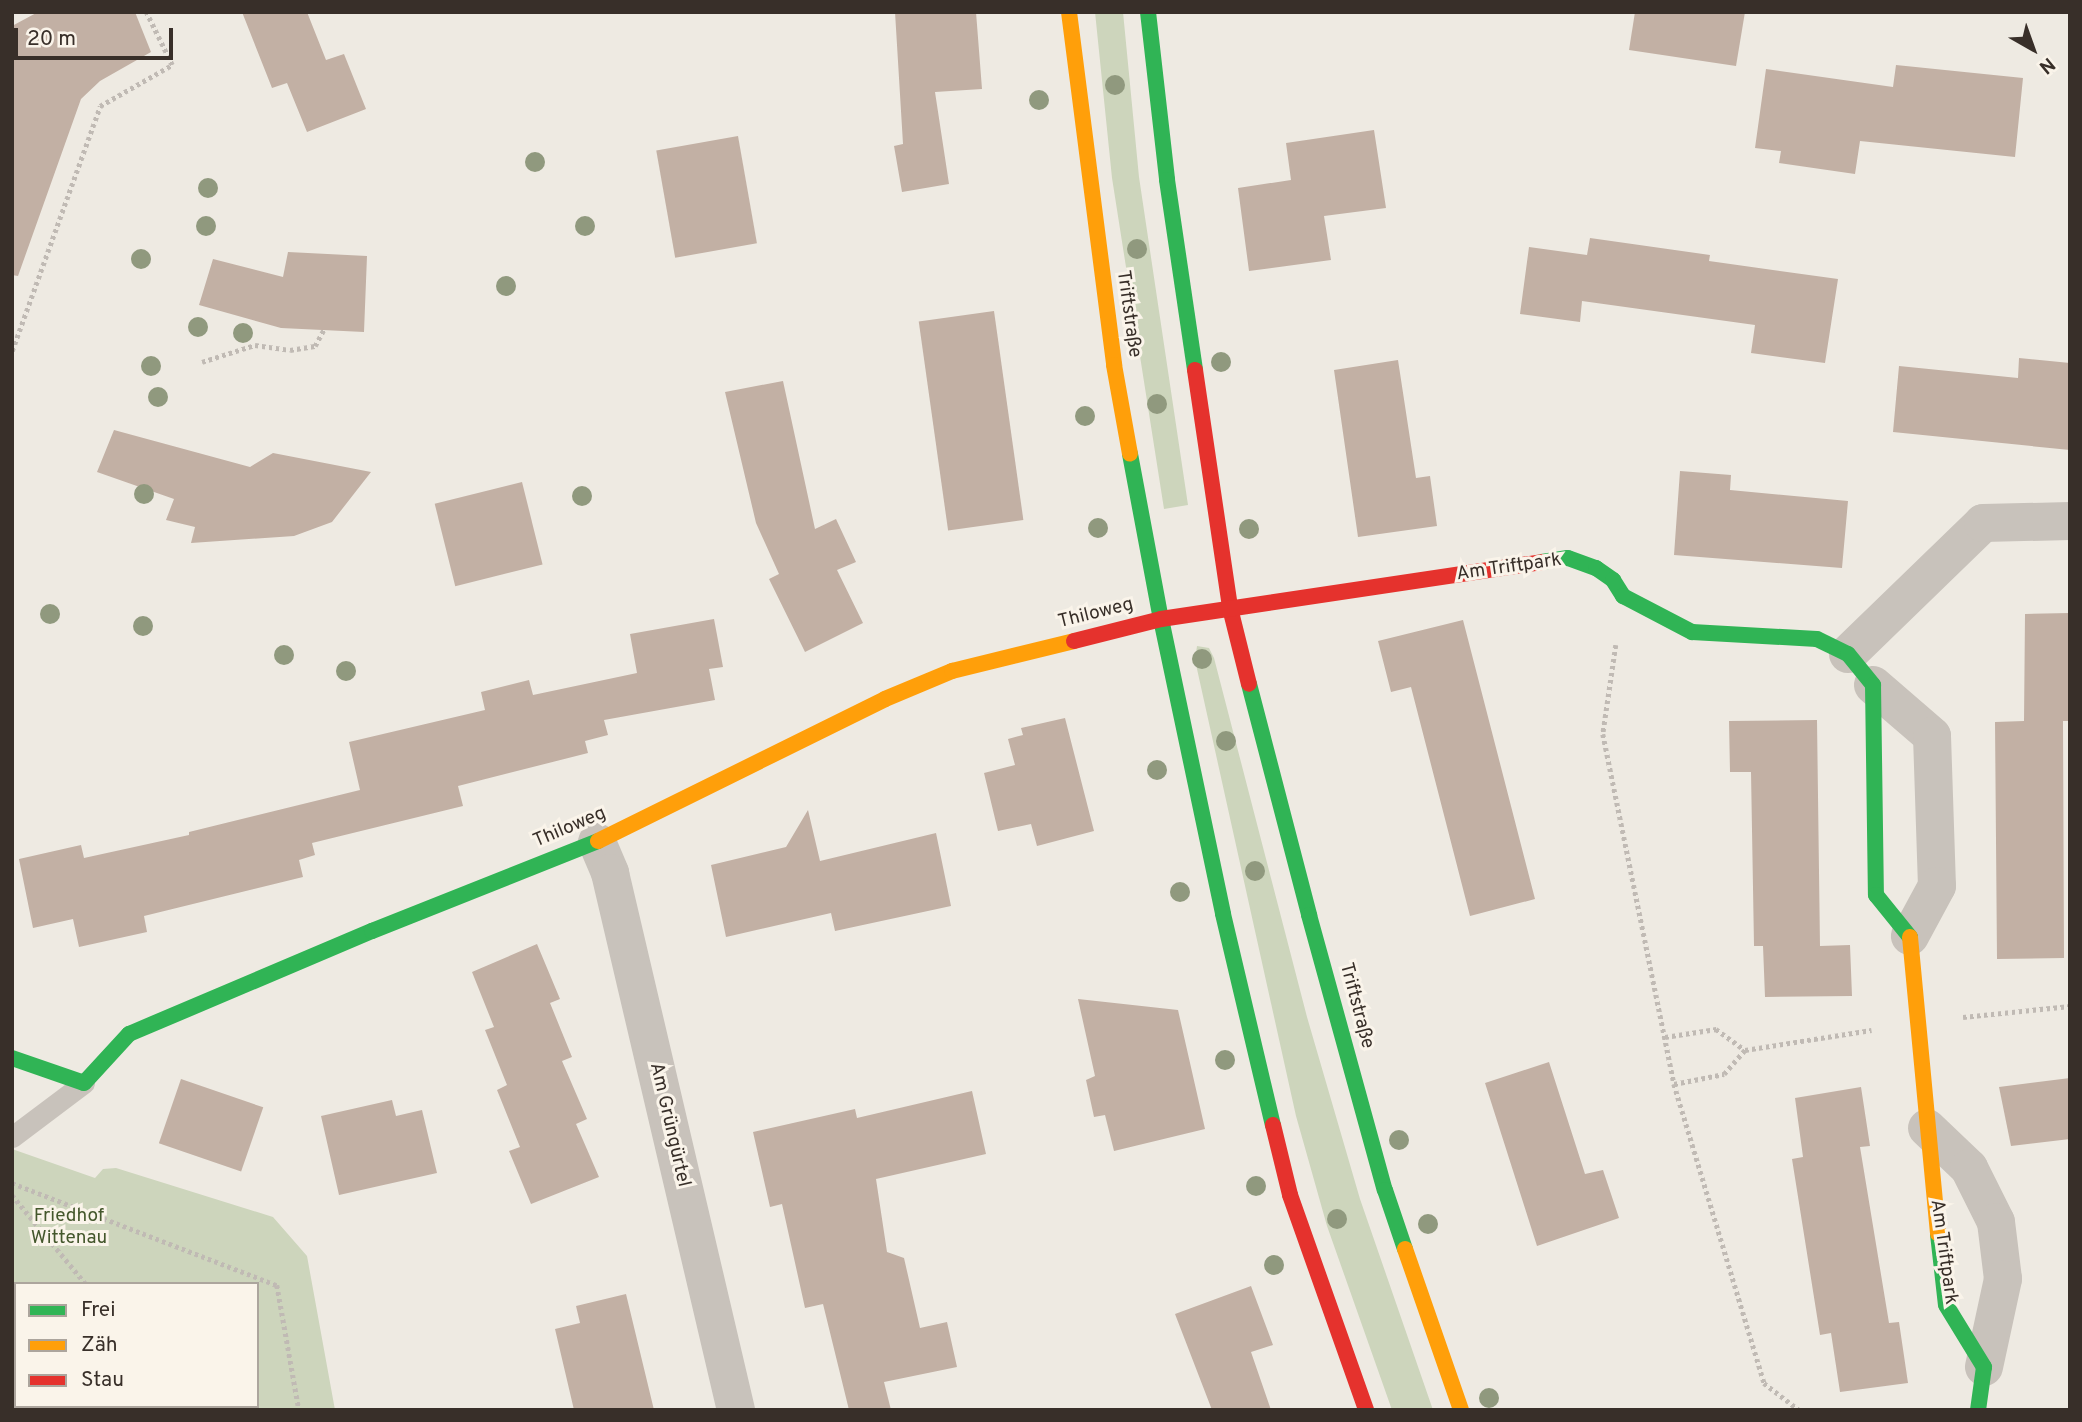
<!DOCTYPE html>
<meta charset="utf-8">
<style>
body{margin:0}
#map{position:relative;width:2082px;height:1422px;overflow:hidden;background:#eeeae2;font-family:Overpass,sans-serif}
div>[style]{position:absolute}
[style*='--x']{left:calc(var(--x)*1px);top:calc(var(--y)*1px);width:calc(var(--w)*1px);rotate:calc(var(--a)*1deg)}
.green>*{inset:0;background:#cdd5bc}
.building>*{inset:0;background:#c2b0a4;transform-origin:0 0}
.path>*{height:4.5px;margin-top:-2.25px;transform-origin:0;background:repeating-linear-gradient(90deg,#c0bab4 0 3.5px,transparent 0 7px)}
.lane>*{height:21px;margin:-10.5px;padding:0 10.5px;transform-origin:10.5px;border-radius:10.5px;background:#c8c2bb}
.street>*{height:38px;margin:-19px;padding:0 19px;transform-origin:19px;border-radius:19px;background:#c8c2bb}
.fast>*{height:16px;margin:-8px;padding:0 8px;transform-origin:8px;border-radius:8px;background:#30b455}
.slow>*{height:16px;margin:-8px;padding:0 8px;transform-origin:8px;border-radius:8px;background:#ff9f0a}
.jam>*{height:16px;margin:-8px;padding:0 8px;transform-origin:8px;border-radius:8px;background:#e5322d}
.trees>*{width:20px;height:20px;margin:-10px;border-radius:50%;background:#90997e}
span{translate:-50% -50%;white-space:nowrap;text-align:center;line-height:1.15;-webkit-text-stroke:6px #faf4ea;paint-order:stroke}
.street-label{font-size:19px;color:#382f29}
.park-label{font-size:19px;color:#44572c}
.frame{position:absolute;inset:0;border:14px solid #382f29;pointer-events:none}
.legend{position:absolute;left:14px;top:1282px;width:245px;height:126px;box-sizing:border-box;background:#faf4ea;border:2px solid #aca59d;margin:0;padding:9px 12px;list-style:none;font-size:21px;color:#382f29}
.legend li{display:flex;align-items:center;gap:14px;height:35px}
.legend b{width:35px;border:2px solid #aca59d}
.north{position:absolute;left:1998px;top:14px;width:70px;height:70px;-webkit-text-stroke:5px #faf4ea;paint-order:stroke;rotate:140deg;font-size:19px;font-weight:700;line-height:28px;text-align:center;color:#382f29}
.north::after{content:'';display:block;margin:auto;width:24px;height:32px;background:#382f29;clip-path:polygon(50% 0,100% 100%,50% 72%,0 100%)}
.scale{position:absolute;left:14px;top:28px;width:159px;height:32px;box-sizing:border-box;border:4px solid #382f29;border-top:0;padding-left:9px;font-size:21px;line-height:24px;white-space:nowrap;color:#382f29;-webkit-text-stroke:5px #faf4ea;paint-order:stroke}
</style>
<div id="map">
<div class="green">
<i style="clip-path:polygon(1095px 12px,1123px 12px,1139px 177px,1188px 505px,1164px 509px,1112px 178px)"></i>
<i style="clip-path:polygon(1197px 646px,1209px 648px,1214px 658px,1307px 1017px,1360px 1199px,1433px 1410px,1392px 1410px,1327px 1226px,1296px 1116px,1195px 660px)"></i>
<i style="clip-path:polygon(evenodd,12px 1149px,95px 1178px,103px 1169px,116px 1168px,273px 1217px,307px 1256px,335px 1410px,12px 1410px,12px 1149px,16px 1284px,257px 1284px,257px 1406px,16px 1406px,16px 1284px)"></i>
</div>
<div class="building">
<i style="clip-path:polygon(38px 12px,135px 12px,151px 52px,100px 81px,81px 99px,18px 276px,12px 275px,12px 26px)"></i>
<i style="clip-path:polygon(242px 12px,307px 12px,326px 60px,344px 54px,366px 109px,307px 132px,287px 83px,272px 88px)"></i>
<i style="clip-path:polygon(895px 12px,976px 12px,982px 89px,935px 92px,949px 184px,902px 192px,894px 146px,903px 144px)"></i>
<i style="clip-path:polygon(1635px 12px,1745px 12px,1736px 66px,1629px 50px)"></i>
<i style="clip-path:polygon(1896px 65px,2023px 78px,2015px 157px,1860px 141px,1855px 174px,1779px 163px,1781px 151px,1755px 148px,1766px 69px,1893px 87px)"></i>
<i style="clip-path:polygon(1374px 130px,1386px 208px,1324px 216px,1331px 260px,1249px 271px,1238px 188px,1291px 180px,1286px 143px)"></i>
<i style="left:738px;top:136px;width:109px;height:83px;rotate:80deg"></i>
<i style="clip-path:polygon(1590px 238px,1710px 255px,1709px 261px,1838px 279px,1825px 363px,1751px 353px,1755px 325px,1582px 301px,1580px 322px,1520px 314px,1529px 247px,1587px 255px)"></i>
<i style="clip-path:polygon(288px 252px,367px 256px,364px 332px,281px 328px,199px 305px,213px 259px,283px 277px)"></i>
<i style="left:994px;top:311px;width:211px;height:76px;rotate:82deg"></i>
<i style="clip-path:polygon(2019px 358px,2070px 363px,2070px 450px,1893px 432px,1899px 366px,2018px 378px)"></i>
<i style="clip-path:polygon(1398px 360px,1416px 478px,1430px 476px,1437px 526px,1358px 537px,1334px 370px)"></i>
<i style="clip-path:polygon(783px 381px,815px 529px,836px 519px,856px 562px,837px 570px,863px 623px,805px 652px,769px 579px,779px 574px,756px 523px,725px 392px)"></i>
<i style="clip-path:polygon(114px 430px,250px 467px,273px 453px,371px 472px,332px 522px,294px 536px,191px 543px,195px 527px,166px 520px,174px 499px,97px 472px)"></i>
<i style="clip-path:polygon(1680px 471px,1731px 475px,1730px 490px,1848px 501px,1842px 568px,1674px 555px)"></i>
<i style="left:522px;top:482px;width:85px;height:90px;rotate:76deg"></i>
<i style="clip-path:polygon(2070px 613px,2070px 721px,2063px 721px,2064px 958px,1997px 959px,1995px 722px,2024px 721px,2025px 614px)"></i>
<i style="clip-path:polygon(714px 619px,723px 667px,709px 669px,715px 700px,604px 720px,608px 735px,585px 741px,588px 753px,458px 786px,463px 806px,312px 843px,315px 855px,299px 860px,303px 877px,144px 916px,147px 932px,79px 947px,73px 919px,33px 928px,19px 859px,81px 845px,84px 858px,189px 835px,189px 832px,360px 790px,349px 742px,485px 710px,481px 692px,529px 680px,533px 695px,637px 673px,630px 634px)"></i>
<i style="clip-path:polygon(1463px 620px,1535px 899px,1470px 916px,1411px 687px,1391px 692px,1378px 641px)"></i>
<i style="clip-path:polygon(1065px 718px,1094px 831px,1037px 846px,1031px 824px,998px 831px,984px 773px,1015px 765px,1008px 739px,1023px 735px,1021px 728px)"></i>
<i style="clip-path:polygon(1817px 720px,1820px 946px,1850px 945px,1852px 996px,1765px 997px,1763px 946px,1754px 946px,1751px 772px,1730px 772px,1729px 721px)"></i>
<i style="clip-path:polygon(808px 810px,820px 861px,936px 833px,951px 906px,835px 931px,831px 913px,726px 937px,711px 865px,786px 847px)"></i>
<i style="clip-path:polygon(537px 944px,560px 999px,550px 1003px,572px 1057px,562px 1061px,587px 1119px,576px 1124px,599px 1177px,531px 1204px,509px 1151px,520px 1147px,497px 1090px,507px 1085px,485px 1030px,494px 1027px,472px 972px)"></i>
<i style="clip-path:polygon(1078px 999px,1178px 1010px,1205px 1129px,1114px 1151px,1105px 1115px,1094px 1117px,1086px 1080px,1095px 1076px)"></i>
<i style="clip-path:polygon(1549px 1062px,1585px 1174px,1603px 1170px,1619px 1218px,1537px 1246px,1485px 1083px)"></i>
<i style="clip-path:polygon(2070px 1078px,2070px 1139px,2011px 1146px,1999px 1087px)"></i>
<i style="left:181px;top:1079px;width:87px;height:68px;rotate:19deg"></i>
<i style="clip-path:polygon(1861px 1087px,1870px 1146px,1860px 1147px,1889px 1323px,1899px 1322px,1908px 1383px,1840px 1392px,1831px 1333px,1820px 1335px,1792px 1159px,1803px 1157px,1795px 1098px)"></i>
<i style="clip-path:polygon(972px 1091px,986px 1154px,876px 1179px,887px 1252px,904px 1258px,920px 1328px,947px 1322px,957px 1367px,884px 1382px,891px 1410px,849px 1410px,823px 1304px,805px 1308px,782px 1204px,770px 1207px,753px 1132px,855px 1109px,857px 1118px)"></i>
<i style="clip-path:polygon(392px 1100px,396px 1116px,422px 1110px,437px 1173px,339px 1195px,321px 1116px)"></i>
<i style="clip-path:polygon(1251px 1286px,1273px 1345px,1251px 1352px,1271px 1410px,1212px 1410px,1175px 1314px)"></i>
<i style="clip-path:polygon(626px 1294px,654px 1410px,574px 1410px,555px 1329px,580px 1323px,576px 1306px)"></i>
</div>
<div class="path">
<i style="--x:12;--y:351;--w:260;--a:-70.2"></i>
<i style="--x:100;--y:106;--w:83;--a:-29.7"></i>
<i style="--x:172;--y:65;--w:59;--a:-116.1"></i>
<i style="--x:202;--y:362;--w:56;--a:-17.8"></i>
<i style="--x:255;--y:345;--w:35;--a:8"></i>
<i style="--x:290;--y:350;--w:25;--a:-9"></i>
<i style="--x:315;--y:346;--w:19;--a:-62"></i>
<i style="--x:1616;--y:645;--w:90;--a:98.3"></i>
<i style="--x:1603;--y:734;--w:357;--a:78.5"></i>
<i style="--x:1674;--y:1084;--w:312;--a:73.2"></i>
<i style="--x:1764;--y:1383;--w:44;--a:37.6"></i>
<i style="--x:1963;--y:1017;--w:108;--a:-5.9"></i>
<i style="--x:1665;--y:1037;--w:52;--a:-8.9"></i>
<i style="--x:1716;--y:1029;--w:36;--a:36"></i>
<i style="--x:1674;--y:1084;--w:51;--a:-11.3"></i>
<i style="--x:1724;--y:1074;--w:32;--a:-49"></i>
<i style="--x:1745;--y:1050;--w:128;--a:-9"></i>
<i style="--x:12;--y:1183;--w:284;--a:21.1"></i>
<i style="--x:277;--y:1285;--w:127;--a:80"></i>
<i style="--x:12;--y:1195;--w:116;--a:50.3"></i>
<i style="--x:139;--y:1406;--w:4;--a:90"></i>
</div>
<div class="lane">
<i style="--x:12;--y:1137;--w:90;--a:-36.9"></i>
</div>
<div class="street">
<i style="--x:1848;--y:654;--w:188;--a:-44.1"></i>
<i style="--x:1983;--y:523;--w:87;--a:-1.3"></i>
<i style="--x:1873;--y:685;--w:78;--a:40.8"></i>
<i style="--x:1932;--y:736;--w:150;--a:88.1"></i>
<i style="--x:1937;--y:886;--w:57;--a:118.4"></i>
<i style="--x:597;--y:842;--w:34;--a:67"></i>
<i style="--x:610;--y:873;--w:552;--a:76.8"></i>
<i style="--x:1927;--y:1128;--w:58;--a:43.6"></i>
<i style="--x:1969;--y:1168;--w:60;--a:63.4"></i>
<i style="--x:1996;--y:1222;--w:57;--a:83"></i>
<i style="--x:2003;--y:1279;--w:90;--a:102.2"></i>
</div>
<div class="fast">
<i style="--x:1148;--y:12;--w:169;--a:83.5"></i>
<i style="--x:1167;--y:180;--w:192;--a:81.6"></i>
<i style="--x:1130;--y:454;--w:168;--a:79.4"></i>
<i style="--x:1161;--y:619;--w:301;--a:78.1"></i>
<i style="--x:1223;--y:914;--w:217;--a:76.7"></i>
<i style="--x:1542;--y:562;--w:26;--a:-9"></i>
<i style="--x:1568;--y:558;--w:30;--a:20"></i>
<i style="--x:1596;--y:568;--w:21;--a:35"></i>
<i style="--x:1613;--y:580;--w:19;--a:58"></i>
<i style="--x:1623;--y:596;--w:78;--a:27.6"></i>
<i style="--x:1692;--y:632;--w:125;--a:3.2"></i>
<i style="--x:1817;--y:639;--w:34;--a:26"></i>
<i style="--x:1848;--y:654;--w:40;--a:51"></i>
<i style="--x:1873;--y:685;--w:210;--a:89.2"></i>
<i style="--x:1876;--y:895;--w:54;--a:51"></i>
<i style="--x:1249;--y:684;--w:239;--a:75.4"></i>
<i style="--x:1309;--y:915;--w:285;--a:74.6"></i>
<i style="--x:1385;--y:1190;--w:62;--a:71.3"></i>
<i style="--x:12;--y:1058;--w:76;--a:19.1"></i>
<i style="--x:84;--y:1083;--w:67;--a:-47.4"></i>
<i style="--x:129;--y:1034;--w:264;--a:-23"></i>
<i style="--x:372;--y:931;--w:243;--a:-21.7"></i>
<i style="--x:1938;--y:1234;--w:71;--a:83.6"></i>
<i style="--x:1946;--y:1305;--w:73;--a:58.5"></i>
<i style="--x:1984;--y:1367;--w:43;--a:97.9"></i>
</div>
<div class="slow">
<i style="--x:1069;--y:12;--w:356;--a:82.7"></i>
<i style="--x:1114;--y:365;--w:90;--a:79.8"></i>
<i style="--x:598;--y:841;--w:320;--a:-26.3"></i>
<i style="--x:885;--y:699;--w:73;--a:-22.7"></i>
<i style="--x:952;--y:671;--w:126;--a:-13.8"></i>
<i style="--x:1910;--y:937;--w:298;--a:84.6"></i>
<i style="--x:1405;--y:1249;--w:170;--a:70.8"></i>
</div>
<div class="jam">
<i style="--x:1195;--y:370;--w:241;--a:81.6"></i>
<i style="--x:1230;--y:608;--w:78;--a:76"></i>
<i style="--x:1074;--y:641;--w:90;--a:-14.2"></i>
<i style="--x:1161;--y:619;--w:385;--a:-8.5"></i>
<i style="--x:1273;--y:1125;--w:72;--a:76.3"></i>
<i style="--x:1290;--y:1195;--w:228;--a:70.5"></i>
</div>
<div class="trees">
<i style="left:1115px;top:85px"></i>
<i style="left:1039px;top:100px"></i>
<i style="left:535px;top:162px"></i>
<i style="left:208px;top:188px"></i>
<i style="left:206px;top:226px"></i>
<i style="left:585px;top:226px"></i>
<i style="left:1137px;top:249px"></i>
<i style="left:141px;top:259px"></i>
<i style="left:506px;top:286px"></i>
<i style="left:198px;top:327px"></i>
<i style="left:243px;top:333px"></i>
<i style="left:1221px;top:362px"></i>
<i style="left:151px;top:366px"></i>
<i style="left:158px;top:397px"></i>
<i style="left:1157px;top:404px"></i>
<i style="left:1085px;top:416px"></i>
<i style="left:144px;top:494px"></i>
<i style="left:582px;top:496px"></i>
<i style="left:1098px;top:528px"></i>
<i style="left:1249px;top:529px"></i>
<i style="left:50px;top:614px"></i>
<i style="left:143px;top:626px"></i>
<i style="left:284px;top:655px"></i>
<i style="left:1202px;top:659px"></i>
<i style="left:346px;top:671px"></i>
<i style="left:1226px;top:741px"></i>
<i style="left:1157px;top:770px"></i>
<i style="left:1255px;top:871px"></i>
<i style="left:1180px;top:892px"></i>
<i style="left:1225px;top:1060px"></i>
<i style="left:1399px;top:1140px"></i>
<i style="left:1256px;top:1186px"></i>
<i style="left:1337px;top:1219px"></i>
<i style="left:1428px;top:1224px"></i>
<i style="left:1274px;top:1265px"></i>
<i style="left:1489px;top:1398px"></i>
</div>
<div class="street-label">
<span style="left:1128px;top:314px;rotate:82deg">Triftstraße</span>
<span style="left:1509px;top:568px;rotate:-8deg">Am Triftpark</span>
<span style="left:1096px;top:614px;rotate:-14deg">Thiloweg</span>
<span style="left:570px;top:828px;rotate:-23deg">Thiloweg</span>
<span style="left:1356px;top:1006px;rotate:75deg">Triftstraße</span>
<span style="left:669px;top:1125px;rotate:77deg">Am Grüngürtel</span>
<span style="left:1943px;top:1252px;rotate:82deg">Am Triftpark</span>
</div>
<div class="park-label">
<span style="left:69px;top:1228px">Friedhof<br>Wittenau</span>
</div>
<div class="frame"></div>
<ul class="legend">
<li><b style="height:9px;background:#30b455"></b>Frei</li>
<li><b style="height:9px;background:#ff9f0a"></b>Zäh</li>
<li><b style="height:9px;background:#e5322d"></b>Stau</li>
</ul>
<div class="north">N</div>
<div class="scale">20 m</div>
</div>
